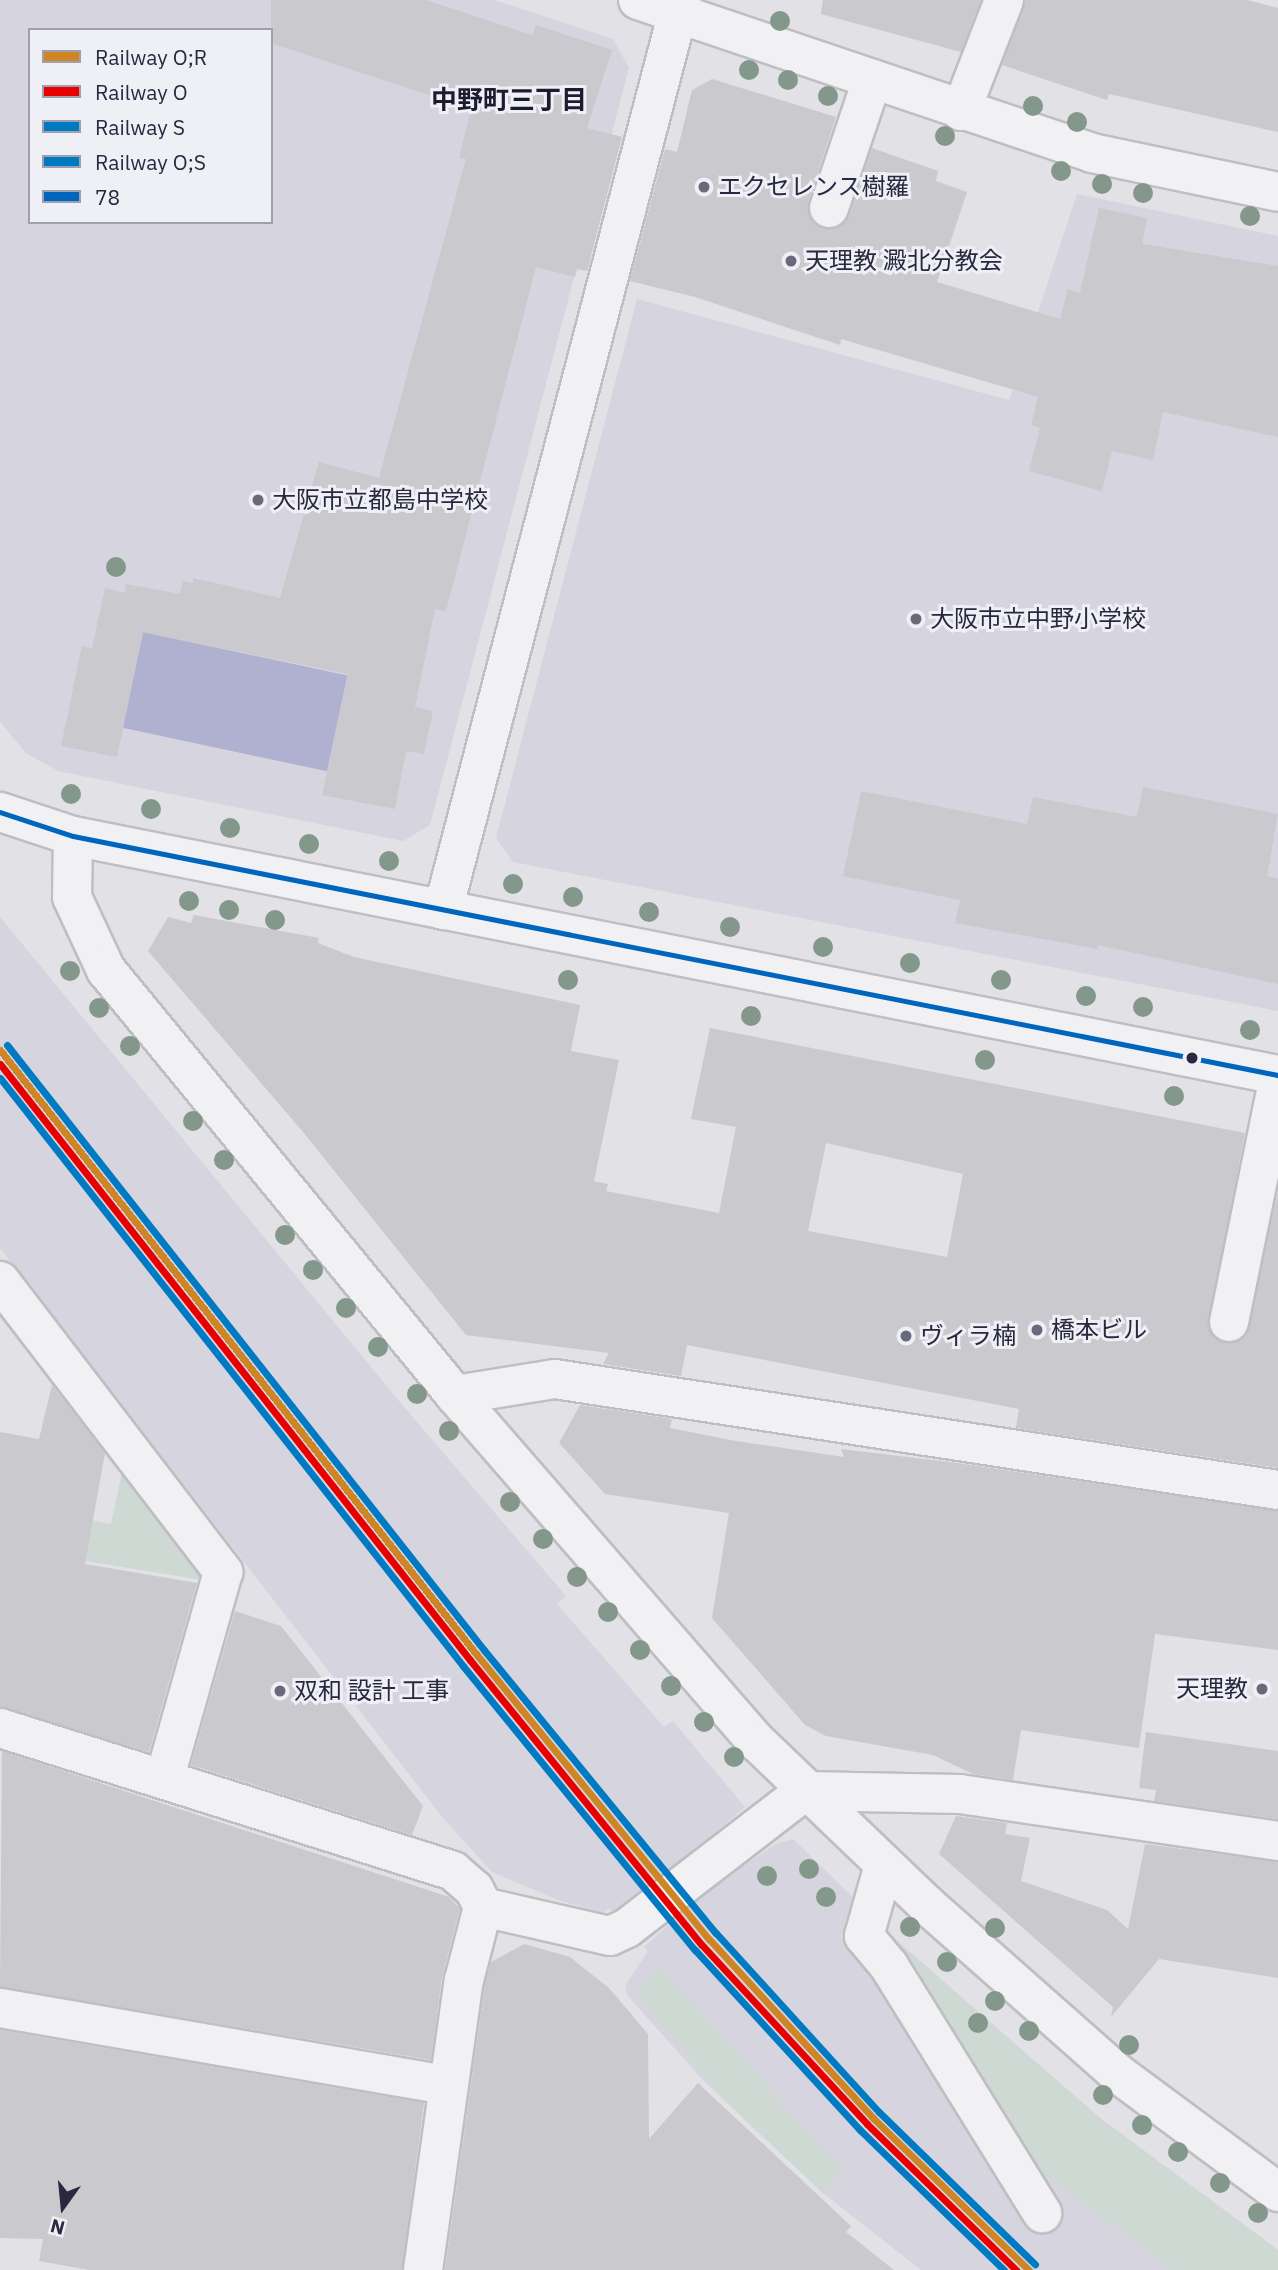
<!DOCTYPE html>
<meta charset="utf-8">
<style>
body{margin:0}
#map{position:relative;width:1278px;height:2270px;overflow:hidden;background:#e1e1e6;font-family:"IBM Plex Sans","Noto Sans JP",sans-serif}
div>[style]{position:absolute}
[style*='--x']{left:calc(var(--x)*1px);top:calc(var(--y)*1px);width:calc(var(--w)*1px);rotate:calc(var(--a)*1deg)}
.built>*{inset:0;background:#d6d4de}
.green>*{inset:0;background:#cfd9d3}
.water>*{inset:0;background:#b0b1d1;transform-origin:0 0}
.building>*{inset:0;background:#c9c9ce}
.roads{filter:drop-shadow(2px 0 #bebec3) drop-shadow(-2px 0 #bebec3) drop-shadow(0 2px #bebec3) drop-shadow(0 -2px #bebec3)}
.minor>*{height:38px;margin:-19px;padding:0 19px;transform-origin:19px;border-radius:19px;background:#f1f1f3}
.bus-1>*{height:5px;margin:-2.5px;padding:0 2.5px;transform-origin:2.5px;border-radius:2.5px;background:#0065bd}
.rail-1>*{height:7px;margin:-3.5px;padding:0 3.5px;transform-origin:3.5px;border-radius:3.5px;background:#ce8525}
.rail-2>*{height:7px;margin:-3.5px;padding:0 3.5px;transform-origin:3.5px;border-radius:3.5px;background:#e80000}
.rail-3>*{height:7px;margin:-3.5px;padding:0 3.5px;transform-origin:3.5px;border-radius:3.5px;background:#007ac2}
.rail-4>*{height:7px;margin:-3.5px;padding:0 3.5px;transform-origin:3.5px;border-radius:3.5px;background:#007ac2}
.trees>*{width:20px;height:20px;margin:-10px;border-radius:50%;background:#83978b}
.dots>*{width:19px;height:19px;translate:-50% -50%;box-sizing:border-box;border:4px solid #efeff6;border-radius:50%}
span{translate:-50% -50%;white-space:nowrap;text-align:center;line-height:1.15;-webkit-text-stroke:6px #efeff6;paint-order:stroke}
.poi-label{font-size:24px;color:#2a283f}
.left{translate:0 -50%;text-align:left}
.right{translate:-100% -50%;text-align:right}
.neighbourhood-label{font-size:26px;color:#1d1b30;font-weight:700}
.legend{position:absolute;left:28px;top:28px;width:245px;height:196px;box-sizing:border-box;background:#efeff6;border:2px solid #a09fad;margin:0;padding:9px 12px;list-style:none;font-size:21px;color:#2a283f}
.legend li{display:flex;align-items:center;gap:14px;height:35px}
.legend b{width:35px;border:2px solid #a09fad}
.north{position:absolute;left:28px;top:2172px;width:70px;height:70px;-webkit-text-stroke:5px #efeff6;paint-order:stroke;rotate:195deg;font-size:19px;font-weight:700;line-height:28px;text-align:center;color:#2a283f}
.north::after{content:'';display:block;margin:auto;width:24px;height:32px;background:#2a283f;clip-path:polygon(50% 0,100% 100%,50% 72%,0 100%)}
</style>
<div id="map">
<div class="built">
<i style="clip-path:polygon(evenodd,0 0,494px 0,613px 39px,629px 68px,430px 825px,403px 841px,58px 771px,26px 753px,0 722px,0 0,30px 30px,271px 30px,271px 222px,30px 222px,30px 30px)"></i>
<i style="clip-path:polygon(1077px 194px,1278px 236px,1278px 1011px,513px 862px,496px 838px,637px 299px,1009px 400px)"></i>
<i style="clip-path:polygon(0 917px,399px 1401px,566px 1596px,557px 1604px,664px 1727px,673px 1721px,745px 1807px,618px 1918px,609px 1908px,602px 1913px,558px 1900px,492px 1872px,443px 1818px,0 1248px)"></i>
<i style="clip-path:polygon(793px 1839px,901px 1944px,1100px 2118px,1278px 2250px,1278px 2270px,921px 2270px,823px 2193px,702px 2079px,628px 1996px,625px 1986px,648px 1951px,644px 1947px,708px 1889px,776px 1844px)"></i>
</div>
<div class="green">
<i style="clip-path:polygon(123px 1468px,208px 1581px,62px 1557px,44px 1511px,111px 1524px)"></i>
<i style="clip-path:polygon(897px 1943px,1100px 2118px,1278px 2250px,1278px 2270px,1174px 2270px,1029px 2164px)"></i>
<i style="clip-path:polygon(660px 1967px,844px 2171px,823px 2193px,725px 2101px,636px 1994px)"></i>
</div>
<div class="water">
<i style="left:143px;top:632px;width:209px;height:98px;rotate:12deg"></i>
</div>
<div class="building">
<i style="clip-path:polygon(271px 0,426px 0,532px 35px,536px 25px,612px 50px,587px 128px,622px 137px,587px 271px,577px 269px,575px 277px,536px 267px,446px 611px,435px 609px,415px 707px,433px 711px,424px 754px,406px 751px,395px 809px,322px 795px,348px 674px,143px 632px,117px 757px,61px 746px,82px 646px,92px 648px,105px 588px,125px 593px,126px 584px,180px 594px,183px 581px,193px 583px,193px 578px,280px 598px,319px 462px,379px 478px,466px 159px,459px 158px,471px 109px,271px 43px)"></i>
<i style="clip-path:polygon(823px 0,981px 0,961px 52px,821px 14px)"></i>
<i style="clip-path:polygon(1025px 0,1247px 0,1278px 8px,1278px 132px,1109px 94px,1107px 100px,1002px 65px)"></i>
<i style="clip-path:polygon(712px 79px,836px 117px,808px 202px,812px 222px,821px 228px,834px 229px,849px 216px,872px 148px,938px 171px,936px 181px,967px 192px,937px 282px,1060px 319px,1068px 289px,1080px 293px,1099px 208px,1147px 218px,1142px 244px,1278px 266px,1278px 437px,1163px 412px,1153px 460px,1112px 451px,1102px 491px,1029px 471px,1040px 428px,1031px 425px,1038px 397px,841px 339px,840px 345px,695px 297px,630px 281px,665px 149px,677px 152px,692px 90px)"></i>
<i style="clip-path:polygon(1143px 787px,1278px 814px,1267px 876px,1278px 879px,1278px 984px,1098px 945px,1098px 949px,955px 923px,960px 900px,843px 876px,861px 791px,1027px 824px,1033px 797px,1137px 817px)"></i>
<i style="clip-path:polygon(evenodd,194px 915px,319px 938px,318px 943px,354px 957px,580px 1005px,571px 1051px,619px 1060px,594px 1181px,608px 1184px,606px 1191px,719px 1213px,736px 1127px,691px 1119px,710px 1028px,1245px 1133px,1208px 1328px,1224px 1343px,1246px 1336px,1278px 1191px,1278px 1468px,1016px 1428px,1019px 1409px,687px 1345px,681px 1376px,603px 1364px,609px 1353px,466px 1335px,303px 1132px,148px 951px,168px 917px,191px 923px,194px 915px,826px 1143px,963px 1174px,947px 1257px,808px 1231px,826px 1143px)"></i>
<i style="clip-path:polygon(52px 1385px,105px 1453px,85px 1564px,197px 1583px,149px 1752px,0 1707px,0 1432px,39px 1439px)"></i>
<i style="clip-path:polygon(580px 1405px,672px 1419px,670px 1428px,736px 1441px,844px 1457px,841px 1449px,957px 1463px,1278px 1511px,1278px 1650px,1155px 1634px,1139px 1748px,1021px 1730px,1013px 1780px,973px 1774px,933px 1755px,826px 1736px,805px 1725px,712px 1618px,729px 1513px,605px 1494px,559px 1443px)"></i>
<i style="clip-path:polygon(235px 1611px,281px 1626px,423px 1806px,412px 1835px,191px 1765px)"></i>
<i style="clip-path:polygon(1146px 1732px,1278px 1751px,1278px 1819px,1154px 1801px,1156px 1790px,1139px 1788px)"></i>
<i style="clip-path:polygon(2px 1751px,449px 1897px,460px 1909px,442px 1977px,431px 2060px,0 1987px)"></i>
<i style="clip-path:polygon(956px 1816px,1007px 1823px,1005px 1834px,1030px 1838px,1021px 1881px,1107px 1910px,1128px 1929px,1145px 1844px,1278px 1862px,1278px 1978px,1159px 1959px,1111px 2017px,1113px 2007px,939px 1854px)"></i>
<i style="clip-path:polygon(524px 1944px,570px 1957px,609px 1988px,648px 2034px,649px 2139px,698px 2083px,851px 2226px,846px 2232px,894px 2270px,445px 2270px,485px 1984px,491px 1962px)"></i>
<i style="clip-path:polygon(0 2030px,424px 2103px,402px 2270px,89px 2270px,39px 2261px,43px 2239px,0 2238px)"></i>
</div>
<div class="roads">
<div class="minor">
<i style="--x:638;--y:0;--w:479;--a:18.6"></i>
<i style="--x:1092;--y:153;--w:190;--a:11.8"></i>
<i style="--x:961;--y:111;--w:119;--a:-68.8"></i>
<i style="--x:829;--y:208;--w:135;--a:-71.4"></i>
<i style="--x:0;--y:812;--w:77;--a:18.2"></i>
<i style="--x:73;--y:836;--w:1228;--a:11.22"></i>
<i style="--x:73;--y:836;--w:61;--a:90.9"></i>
<i style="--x:72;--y:897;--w:81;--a:65"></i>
<i style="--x:106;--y:970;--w:550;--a:50.61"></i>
<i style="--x:455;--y:1395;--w:459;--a:49"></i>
<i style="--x:756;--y:1741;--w:236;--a:43.8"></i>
<i style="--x:926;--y:1904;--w:255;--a:41.5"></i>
<i style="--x:1117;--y:2073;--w:200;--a:36.5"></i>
<i style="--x:443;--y:910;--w:941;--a:-75.34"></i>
<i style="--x:0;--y:1281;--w:367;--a:52.5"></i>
<i style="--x:223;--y:1572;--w:213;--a:105.8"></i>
<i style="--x:1229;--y:1322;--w:245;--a:-78.5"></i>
<i style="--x:455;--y:1395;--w:101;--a:-9.1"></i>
<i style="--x:555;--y:1379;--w:731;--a:8.73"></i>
<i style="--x:0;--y:1728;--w:475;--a:17.5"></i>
<i style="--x:453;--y:1871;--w:28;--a:41"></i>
<i style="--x:474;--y:1889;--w:20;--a:63"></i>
<i style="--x:483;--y:1907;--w:130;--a:12.9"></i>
<i style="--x:610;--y:1936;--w:19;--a:-25"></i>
<i style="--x:627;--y:1928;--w:225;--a:-37.6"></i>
<i style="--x:805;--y:1791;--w:155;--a:1.1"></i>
<i style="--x:960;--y:1794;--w:321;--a:8.4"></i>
<i style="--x:884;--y:1865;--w:74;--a:105.7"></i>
<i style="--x:864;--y:1936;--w:39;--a:50"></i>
<i style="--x:889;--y:1966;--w:291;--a:58.2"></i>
<i style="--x:0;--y:2008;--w:454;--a:9.8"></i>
<i style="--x:423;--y:2270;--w:293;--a:-82"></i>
<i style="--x:464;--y:1980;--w:75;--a:-75.4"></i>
</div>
</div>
<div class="bus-1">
<i style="--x:0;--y:812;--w:77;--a:18.2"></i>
<i style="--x:73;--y:836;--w:1228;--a:11.22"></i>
</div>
<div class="rail-1">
<i style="--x:0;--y:1050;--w:770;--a:51.75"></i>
<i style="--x:477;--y:1655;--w:367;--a:50.8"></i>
<i style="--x:709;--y:1939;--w:243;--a:47.5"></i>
<i style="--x:873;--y:2118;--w:218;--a:44.3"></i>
</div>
<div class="rail-2">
<i style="--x:0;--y:1064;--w:759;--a:51.74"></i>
<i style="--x:470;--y:1660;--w:367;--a:50.9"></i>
<i style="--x:702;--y:1945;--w:243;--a:47.3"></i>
<i style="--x:867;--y:2124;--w:209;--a:44.4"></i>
</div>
<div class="rail-3">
<i style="--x:7;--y:1045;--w:770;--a:51.75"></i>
<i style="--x:484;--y:1650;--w:366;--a:50.7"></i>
<i style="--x:716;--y:1933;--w:242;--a:47.7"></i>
<i style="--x:879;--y:2112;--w:218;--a:44.3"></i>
</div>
<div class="rail-4">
<i style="--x:0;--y:1078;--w:748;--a:51.78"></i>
<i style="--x:463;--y:1666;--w:367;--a:50.8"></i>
<i style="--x:695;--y:1950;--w:244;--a:47.5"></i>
<i style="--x:860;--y:2130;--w:201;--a:44.2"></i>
</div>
<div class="trees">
<i style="left:780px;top:21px"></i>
<i style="left:749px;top:70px"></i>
<i style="left:788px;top:80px"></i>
<i style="left:828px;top:96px"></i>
<i style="left:1033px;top:106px"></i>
<i style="left:1077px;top:122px"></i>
<i style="left:945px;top:136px"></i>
<i style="left:1061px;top:171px"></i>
<i style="left:1102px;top:184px"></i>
<i style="left:1143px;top:193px"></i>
<i style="left:1250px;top:216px"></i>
<i style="left:116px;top:567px"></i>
<i style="left:71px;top:794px"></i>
<i style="left:151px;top:809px"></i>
<i style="left:230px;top:828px"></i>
<i style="left:309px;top:844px"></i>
<i style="left:389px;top:861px"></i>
<i style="left:513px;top:884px"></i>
<i style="left:573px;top:897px"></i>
<i style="left:189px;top:901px"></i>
<i style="left:229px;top:910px"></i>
<i style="left:649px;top:912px"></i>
<i style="left:275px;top:920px"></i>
<i style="left:730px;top:927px"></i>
<i style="left:823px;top:947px"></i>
<i style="left:910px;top:963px"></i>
<i style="left:70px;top:971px"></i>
<i style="left:568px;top:980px"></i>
<i style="left:1001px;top:980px"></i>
<i style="left:1086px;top:996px"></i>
<i style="left:1143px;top:1007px"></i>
<i style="left:99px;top:1008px"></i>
<i style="left:751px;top:1016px"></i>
<i style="left:1250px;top:1030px"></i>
<i style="left:130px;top:1046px"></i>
<i style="left:985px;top:1060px"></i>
<i style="left:1174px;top:1096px"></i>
<i style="left:193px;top:1121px"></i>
<i style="left:224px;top:1160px"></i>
<i style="left:285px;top:1235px"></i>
<i style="left:313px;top:1270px"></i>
<i style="left:346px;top:1308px"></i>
<i style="left:378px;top:1347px"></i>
<i style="left:417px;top:1394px"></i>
<i style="left:449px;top:1431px"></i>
<i style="left:510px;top:1502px"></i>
<i style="left:543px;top:1539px"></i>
<i style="left:577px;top:1577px"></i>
<i style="left:608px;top:1612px"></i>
<i style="left:640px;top:1650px"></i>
<i style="left:671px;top:1686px"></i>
<i style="left:704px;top:1722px"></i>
<i style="left:734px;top:1757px"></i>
<i style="left:809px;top:1869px"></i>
<i style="left:767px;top:1876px"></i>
<i style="left:826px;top:1897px"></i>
<i style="left:910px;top:1927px"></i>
<i style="left:995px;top:1928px"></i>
<i style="left:947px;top:1962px"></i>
<i style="left:995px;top:2001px"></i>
<i style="left:978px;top:2023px"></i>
<i style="left:1029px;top:2031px"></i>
<i style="left:1129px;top:2045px"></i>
<i style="left:1103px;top:2095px"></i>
<i style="left:1142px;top:2125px"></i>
<i style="left:1178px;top:2152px"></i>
<i style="left:1220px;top:2183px"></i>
<i style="left:1258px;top:2213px"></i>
</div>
<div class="dots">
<i style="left:704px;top:187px;background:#6a6979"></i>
<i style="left:791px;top:261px;background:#6a6979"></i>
<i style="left:258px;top:500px;background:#6a6979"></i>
<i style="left:916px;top:619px;background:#6a6979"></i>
<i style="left:1192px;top:1058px;background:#2a283f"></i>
<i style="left:1037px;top:1330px;background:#6a6979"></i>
<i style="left:906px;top:1336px;background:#6a6979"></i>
<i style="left:1262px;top:1689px;background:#6a6979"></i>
<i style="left:280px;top:1691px;background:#6a6979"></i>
</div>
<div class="poi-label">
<span class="left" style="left:718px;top:187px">エクセレンス樹羅</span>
<span class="left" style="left:805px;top:261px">天理教 澱北分教会</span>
<span class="left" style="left:272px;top:500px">大阪市立都島中学校</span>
<span class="left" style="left:930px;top:619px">大阪市立中野小学校</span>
<span class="left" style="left:1051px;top:1330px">橋本ビル</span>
<span class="left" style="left:920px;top:1336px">ヴィラ楠</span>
<span class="right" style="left:1248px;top:1689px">天理教</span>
<span class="left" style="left:294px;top:1691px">双和 設計 工事</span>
</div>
<div class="neighbourhood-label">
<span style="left:509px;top:100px">中野町三丁目</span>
</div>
<ul class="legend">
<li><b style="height:9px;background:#ce8525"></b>Railway O;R</li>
<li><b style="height:9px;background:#e80000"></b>Railway O</li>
<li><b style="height:9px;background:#007ac2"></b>Railway S</li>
<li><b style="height:9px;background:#007ac2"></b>Railway O;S</li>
<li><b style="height:9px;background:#0065bd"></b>78</li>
</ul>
<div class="north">N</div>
</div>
